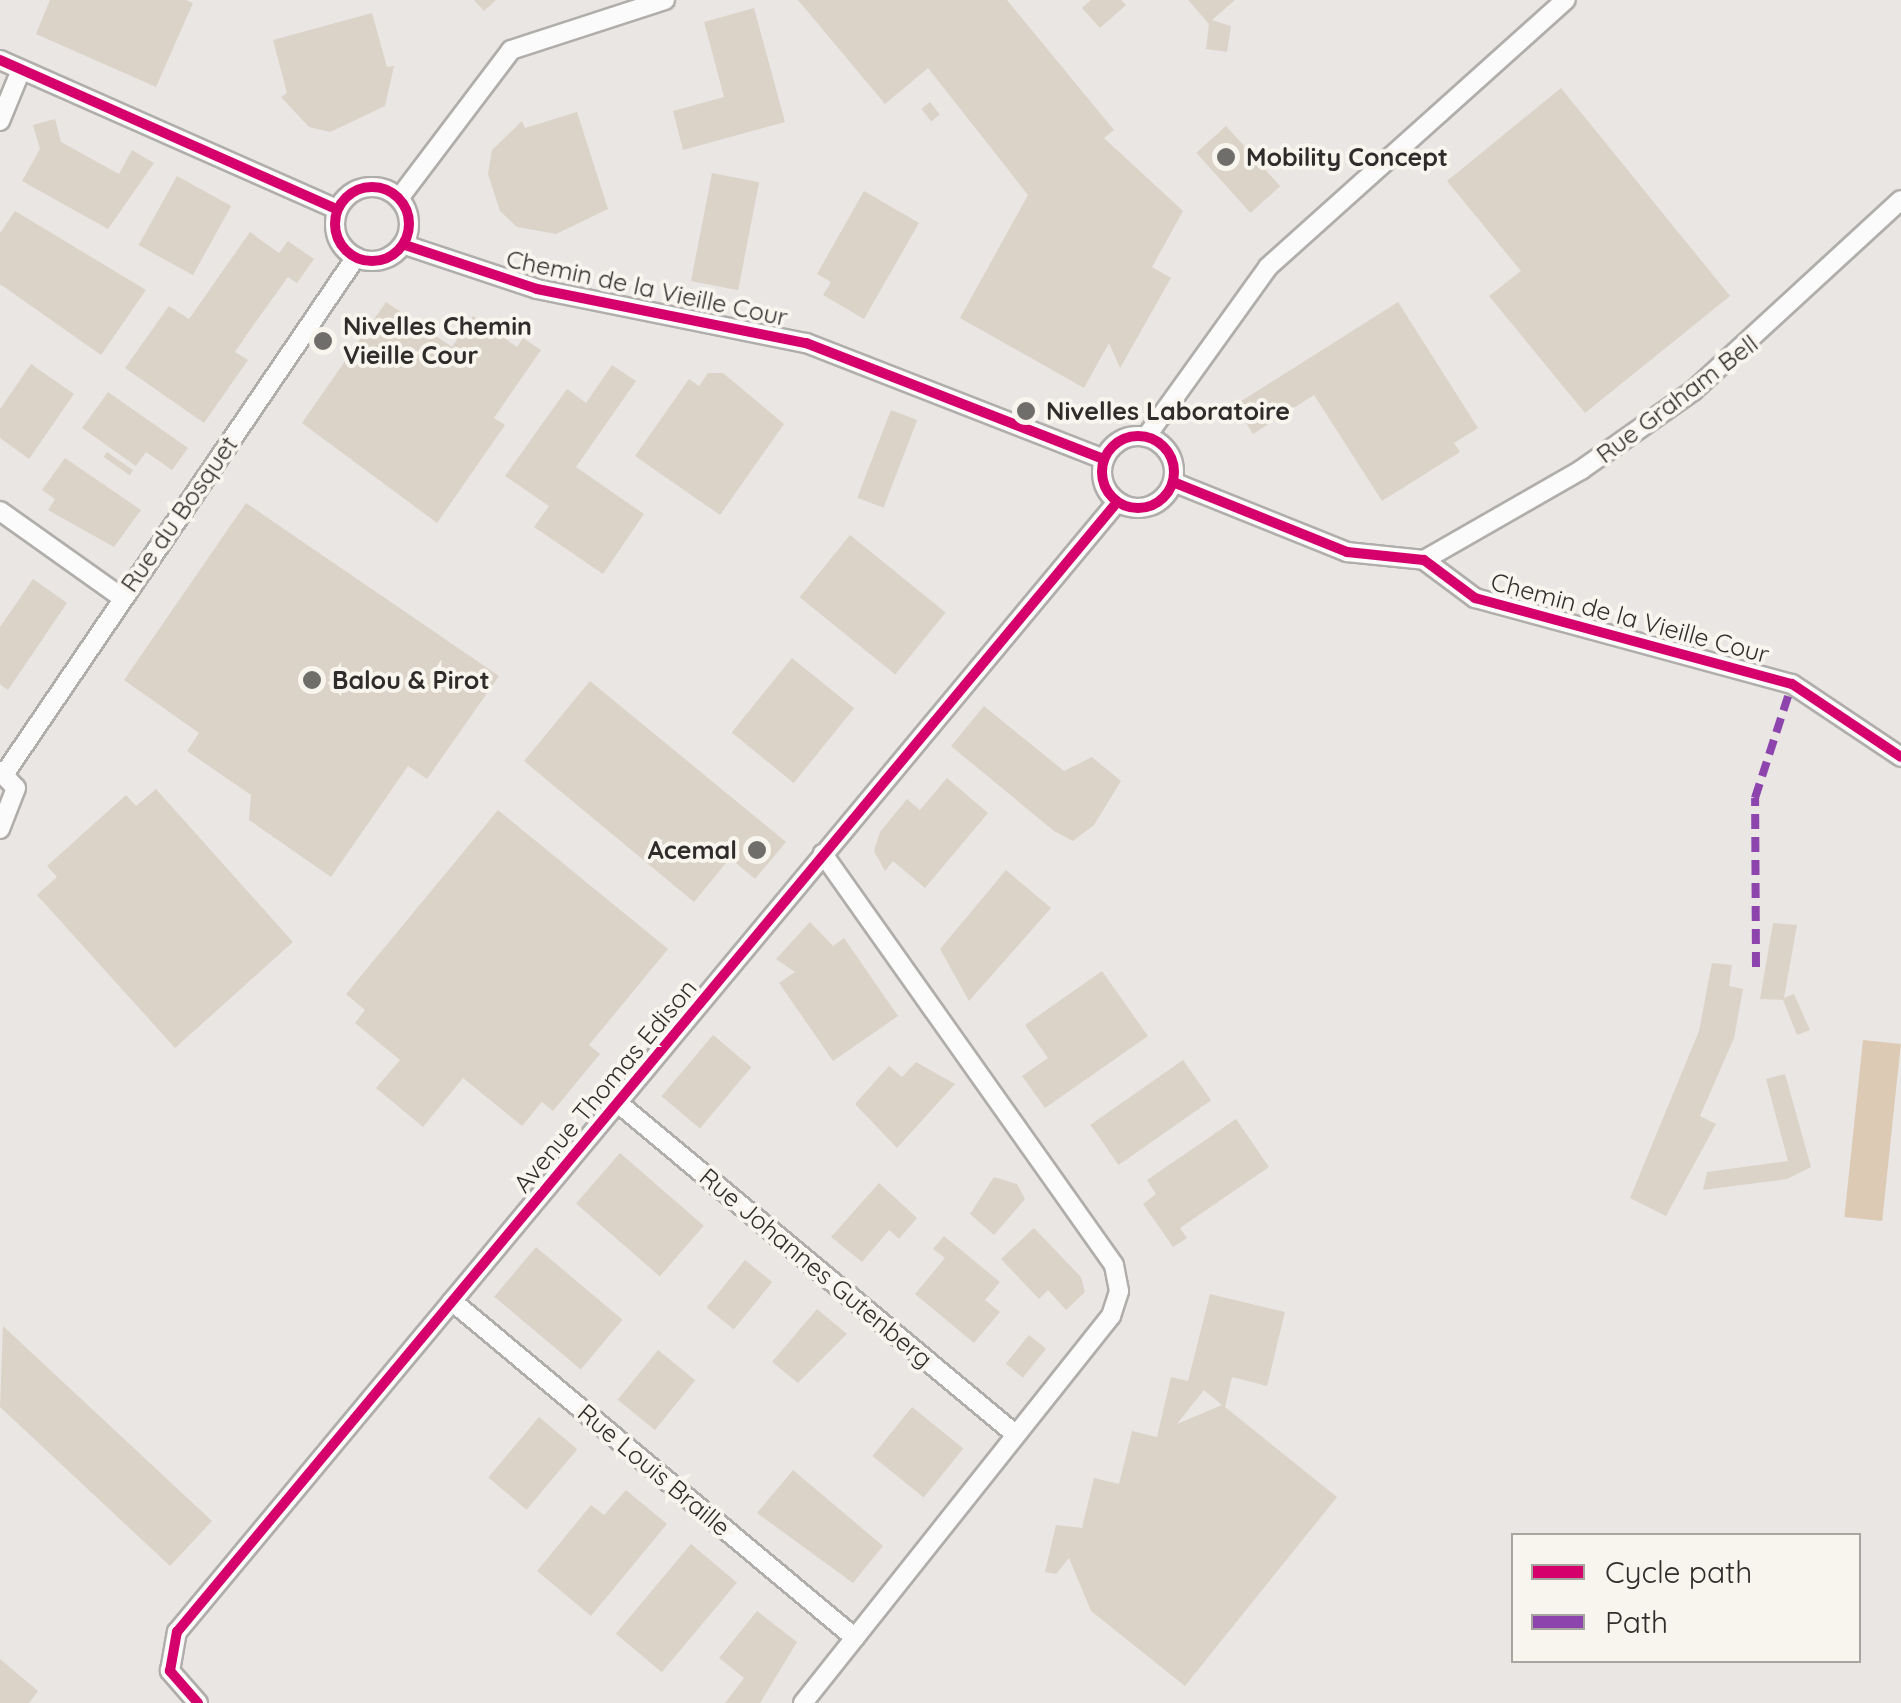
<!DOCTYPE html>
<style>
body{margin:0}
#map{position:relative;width:1901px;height:1703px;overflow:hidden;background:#e9e6e3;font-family:Quicksand,sans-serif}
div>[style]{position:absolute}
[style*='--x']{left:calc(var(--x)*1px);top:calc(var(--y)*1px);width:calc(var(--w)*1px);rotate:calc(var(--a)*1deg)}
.green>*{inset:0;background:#dccab4;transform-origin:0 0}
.building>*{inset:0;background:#dbd3c8;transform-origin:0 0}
.roads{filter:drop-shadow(2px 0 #b0aeab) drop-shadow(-2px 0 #b0aeab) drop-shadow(0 2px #b0aeab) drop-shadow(0 -2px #b0aeab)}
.minor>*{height:18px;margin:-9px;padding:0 9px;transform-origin:9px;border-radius:9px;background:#fcfbfb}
.minor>.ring{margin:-9px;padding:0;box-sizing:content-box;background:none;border:18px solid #fcfbfb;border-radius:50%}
.quiet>*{height:8px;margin-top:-4px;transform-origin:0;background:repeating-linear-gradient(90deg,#8e44ad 0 15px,transparent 0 23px)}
.cycleway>*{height:10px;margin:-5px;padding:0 5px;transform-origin:5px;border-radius:5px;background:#d6006c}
.cycleway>.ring{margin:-5px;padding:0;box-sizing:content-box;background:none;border:10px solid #d6006c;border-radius:50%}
.dots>*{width:28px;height:28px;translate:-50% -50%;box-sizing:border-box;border:5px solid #f8f4ee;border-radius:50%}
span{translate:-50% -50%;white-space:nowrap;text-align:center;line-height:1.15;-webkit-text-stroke:8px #f8f4ee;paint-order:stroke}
.poi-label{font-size:25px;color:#2f2d2b;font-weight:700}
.left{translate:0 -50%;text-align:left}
.right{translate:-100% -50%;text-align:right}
.street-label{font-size:25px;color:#2f2d2b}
.legend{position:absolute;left:1511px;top:1533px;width:350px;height:130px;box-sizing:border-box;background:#f8f4ee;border:2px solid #a8a4a0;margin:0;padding:12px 18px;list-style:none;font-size:30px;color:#2f2d2b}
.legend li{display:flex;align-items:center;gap:20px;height:50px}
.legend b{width:50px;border:2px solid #a8a4a0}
</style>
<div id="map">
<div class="green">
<i style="left:1863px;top:1040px;width:38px;height:178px;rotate:6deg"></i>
</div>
<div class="building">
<i style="clip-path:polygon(50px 0,186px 0,193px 3px,156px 87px,36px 34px)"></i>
<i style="clip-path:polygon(474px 0,496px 0,484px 11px)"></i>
<i style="clip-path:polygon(798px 0,1007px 0,1114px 130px,1104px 138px,1183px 211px,1152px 267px,1171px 278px,1120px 368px,1109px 343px,1084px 388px,960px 318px,1028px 195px,928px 68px,885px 104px)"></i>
<i style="clip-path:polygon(1091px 0,1121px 0,1126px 5px,1100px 28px,1082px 8px)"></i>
<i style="clip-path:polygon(1188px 0,1235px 0,1212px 20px,1231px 26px,1227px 52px,1206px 49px,1209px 24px)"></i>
<i style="clip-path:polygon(754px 8px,785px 122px,683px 150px,673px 111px,724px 97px,704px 22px)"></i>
<i style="clip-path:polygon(372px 13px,387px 67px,394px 66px,385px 106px,330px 132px,309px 127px,281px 97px,287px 93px,273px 40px)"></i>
<i style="clip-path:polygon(1561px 88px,1730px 296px,1585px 413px,1489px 296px,1521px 271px,1447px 181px)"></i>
<i style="left:930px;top:102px;width:16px;height:11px;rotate:52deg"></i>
<i style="clip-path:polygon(577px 112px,608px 209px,556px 234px,517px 227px,500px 211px,488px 174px,492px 150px,522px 121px,525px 128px)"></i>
<i style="clip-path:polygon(55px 119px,61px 142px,119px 174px,132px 150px,154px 163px,108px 229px,22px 181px,40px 149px,33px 125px)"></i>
<i style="left:1226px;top:126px;width:81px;height:40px;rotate:48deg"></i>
<i style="left:712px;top:173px;width:48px;height:110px;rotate:11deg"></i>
<i style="left:177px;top:176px;width:62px;height:79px;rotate:29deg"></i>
<i style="clip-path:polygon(864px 191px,919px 223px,864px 319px,823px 295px,831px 282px,817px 274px)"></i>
<i style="clip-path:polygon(15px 211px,146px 290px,101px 355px,0 284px,0 233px)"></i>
<i style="clip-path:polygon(250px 232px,279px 253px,288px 241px,314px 259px,297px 283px,288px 277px,252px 327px,235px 352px,248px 360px,204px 423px,125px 368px,169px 306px,189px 319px)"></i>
<i style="clip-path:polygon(386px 302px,452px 347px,473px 316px,517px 347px,523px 338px,541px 350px,494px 418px,505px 425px,437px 523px,302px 423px)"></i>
<i style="clip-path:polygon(1398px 302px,1478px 428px,1454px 443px,1460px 452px,1382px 501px,1314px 395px,1253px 434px,1235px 405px)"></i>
<i style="clip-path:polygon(31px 364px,74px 394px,29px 459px,0 438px,0 409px)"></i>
<i style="clip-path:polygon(612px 365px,636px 381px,576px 467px,644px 514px,603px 574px,534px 527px,549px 506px,505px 476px,567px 389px,586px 403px)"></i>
<i style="clip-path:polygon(708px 373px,723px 373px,784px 424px,720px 515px,635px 456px,689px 379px,699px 386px)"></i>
<i style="clip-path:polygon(108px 392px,188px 448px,172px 470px,146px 452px,136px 466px,82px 428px)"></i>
<i style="left:891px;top:410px;width:28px;height:94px;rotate:21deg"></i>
<i style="left:107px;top:452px;width:32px;height:6px;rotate:35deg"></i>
<i style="clip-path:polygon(65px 458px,141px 510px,114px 547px,48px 510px,55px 499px,42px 490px)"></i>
<i style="clip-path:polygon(246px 503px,499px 676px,427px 779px,408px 766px,331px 877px,249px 820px,251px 795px,187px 751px,199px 733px,124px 680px)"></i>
<i style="left:850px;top:535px;width:123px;height:80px;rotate:39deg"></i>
<i style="clip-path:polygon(33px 579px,67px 603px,8px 690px,0 684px,0 627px)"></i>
<i style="left:792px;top:658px;width:80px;height:96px;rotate:39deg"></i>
<i style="clip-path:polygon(590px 681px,786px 842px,755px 879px,730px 858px,694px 902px,524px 761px)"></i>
<i style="clip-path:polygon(984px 706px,1064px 771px,1092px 757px,1121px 781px,1094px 825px,1073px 841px,1054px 831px,951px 746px)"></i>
<i style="clip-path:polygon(947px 778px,988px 813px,925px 888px,893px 861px,885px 871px,874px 851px,880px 832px,907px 799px,920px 810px)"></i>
<i style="clip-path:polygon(156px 789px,293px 942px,175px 1048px,37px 895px,57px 877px,47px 866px,126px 795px,136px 806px)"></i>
<i style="clip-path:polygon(498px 810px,668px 949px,589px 1045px,600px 1054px,553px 1111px,542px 1102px,522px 1126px,463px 1078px,423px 1127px,376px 1088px,400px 1060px,355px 1023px,365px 1010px,346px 994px)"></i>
<i style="clip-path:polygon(1006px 870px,1051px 908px,969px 1001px,940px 949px)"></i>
<i style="clip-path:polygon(810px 922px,833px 946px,844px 938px,898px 1016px,833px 1061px,779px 983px,795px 972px,776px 959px)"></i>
<i style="clip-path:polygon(1773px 923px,1797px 925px,1784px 998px,1794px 994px,1810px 1030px,1797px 1035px,1783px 1000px,1760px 999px)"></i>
<i style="clip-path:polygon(1712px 963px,1732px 965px,1729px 986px,1743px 989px,1734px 1038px,1700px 1116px,1716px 1124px,1666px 1216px,1630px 1198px,1699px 1031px)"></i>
<i style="clip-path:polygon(1102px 971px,1148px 1036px,1045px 1108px,1022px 1076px,1048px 1058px,1025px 1025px)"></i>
<i style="left:713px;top:1035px;width:50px;height:80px;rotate:40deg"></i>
<i style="left:1183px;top:1060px;width:49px;height:113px;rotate:55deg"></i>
<i style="clip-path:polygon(916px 1062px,955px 1084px,897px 1148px,855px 1104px,889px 1066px,902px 1077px)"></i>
<i style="clip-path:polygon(1785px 1074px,1811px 1167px,1787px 1179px,1703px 1190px,1707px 1172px,1788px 1161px,1766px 1079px)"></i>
<i style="clip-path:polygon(1236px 1119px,1269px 1167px,1180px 1228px,1187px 1238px,1173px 1247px,1143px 1204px,1156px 1194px,1147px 1180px)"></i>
<i style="left:620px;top:1153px;width:111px;height:67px;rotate:41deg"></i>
<i style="clip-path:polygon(994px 1177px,1017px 1184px,1025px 1199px,994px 1235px,970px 1214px)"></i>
<i style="clip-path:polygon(879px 1183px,917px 1218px,899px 1239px,889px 1230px,862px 1262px,831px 1237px)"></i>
<i style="clip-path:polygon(1034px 1228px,1081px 1277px,1085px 1292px,1066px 1310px,1048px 1290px,1039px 1299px,1001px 1259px)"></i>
<i style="clip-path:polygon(944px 1236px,1000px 1282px,985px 1300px,1000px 1312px,974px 1343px,915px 1294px,945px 1258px,933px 1249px)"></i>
<i style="left:536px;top:1247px;width:113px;height:65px;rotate:40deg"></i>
<i style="left:745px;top:1260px;width:35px;height:61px;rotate:39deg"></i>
<i style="clip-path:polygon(evenodd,1210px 1294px,1285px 1312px,1267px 1386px,1232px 1377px,1225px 1407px,1337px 1497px,1185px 1686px,1091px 1611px,1069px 1558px,1056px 1574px,1045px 1572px,1056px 1525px,1082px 1528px,1094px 1478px,1119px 1484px,1132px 1431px,1157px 1437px,1171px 1377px,1188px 1381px,1210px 1294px,1204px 1390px,1222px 1405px,1177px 1424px,1204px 1390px)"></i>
<i style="clip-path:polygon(817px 1309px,847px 1334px,798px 1383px,772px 1362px)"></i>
<i style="clip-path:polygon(3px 1326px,212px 1521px,170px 1566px,0 1407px)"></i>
<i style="left:1029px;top:1335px;width:22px;height:37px;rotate:39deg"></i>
<i style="left:658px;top:1350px;width:48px;height:64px;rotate:39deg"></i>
<i style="left:912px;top:1407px;width:66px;height:63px;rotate:39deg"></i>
<i style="left:539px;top:1417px;width:50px;height:79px;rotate:40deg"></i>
<i style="clip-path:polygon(793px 1470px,883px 1546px,853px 1583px,757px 1513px)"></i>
<i style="clip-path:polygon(626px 1490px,667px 1524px,591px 1616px,537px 1571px,591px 1505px,604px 1515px)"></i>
<i style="left:691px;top:1544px;width:60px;height:117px;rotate:40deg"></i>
<i style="clip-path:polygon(757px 1611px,797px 1642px,760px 1703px,725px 1703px,744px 1678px,719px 1658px)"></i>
<i style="clip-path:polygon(0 1659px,38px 1691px,29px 1703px,0 1703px)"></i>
</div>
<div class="roads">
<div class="minor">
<i style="--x:0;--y:60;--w:368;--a:23.9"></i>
<i style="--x:0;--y:121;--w:55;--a:-67.6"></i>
<i class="ring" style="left:335px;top:187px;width:56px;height:56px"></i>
<i style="--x:400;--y:197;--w:184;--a:-52.9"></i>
<i style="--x:511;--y:50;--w:162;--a:-18"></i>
<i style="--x:405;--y:245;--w:139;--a:18.4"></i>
<i style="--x:537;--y:289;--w:274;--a:11.4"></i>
<i style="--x:806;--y:343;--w:320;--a:21.3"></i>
<i class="ring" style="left:1102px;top:436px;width:54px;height:54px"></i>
<i style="--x:1146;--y:437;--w:209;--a:-54.3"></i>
<i style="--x:1268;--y:267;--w:400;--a:-41.9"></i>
<i style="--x:1173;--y:482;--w:188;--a:21.9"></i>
<i style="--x:1347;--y:552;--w:77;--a:5.9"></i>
<i style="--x:1424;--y:560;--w:64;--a:36.7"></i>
<i style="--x:1475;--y:598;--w:328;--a:15.2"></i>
<i style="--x:1792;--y:684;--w:131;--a:33.8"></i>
<i style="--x:0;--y:511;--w:148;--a:35.4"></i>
<i style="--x:1424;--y:560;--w:181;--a:-29.8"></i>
<i style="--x:1581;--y:470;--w:137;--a:-35.2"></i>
<i style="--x:1693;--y:391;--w:282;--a:-42.6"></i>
<i style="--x:0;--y:771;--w:23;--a:47"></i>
<i style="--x:16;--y:788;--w:44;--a:111.3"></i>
<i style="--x:5;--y:773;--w:624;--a:-55.78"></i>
<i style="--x:618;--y:1103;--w:517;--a:39.82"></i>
<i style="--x:452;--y:1301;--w:525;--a:39.9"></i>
<i style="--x:198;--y:1703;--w:43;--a:-131.2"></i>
<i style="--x:170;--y:1671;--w:40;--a:-80"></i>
<i style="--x:177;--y:1632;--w:1470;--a:-50.24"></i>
<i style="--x:803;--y:1703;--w:495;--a:-51.5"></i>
<i style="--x:1111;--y:1316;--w:26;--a:-72"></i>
<i style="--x:1119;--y:1291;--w:26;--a:-101"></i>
<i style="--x:1114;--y:1265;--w:504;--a:-125.3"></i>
</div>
</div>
<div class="quiet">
<i style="--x:1756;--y:967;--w:169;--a:-90.3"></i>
<i style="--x:1755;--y:798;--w:120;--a:-72"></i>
</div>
<div class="cycleway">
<i style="--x:0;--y:60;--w:368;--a:23.9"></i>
<i class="ring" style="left:335px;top:187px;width:64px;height:64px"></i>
<i style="--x:405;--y:245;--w:139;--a:18.4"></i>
<i style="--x:537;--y:289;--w:274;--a:11.4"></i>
<i style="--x:806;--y:343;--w:320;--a:21.3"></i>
<i class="ring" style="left:1102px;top:436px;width:62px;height:62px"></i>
<i style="--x:1173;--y:482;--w:188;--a:21.9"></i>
<i style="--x:1347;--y:552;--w:77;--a:5.9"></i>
<i style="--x:1424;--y:560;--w:64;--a:36.7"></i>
<i style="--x:1475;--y:598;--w:328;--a:15.2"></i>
<i style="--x:1792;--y:684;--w:131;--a:33.8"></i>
<i style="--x:198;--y:1703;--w:43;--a:-131.2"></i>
<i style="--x:170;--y:1671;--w:40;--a:-80"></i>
<i style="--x:177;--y:1632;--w:1470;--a:-50.24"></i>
</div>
<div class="dots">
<i style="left:1226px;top:157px;background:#706e6b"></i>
<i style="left:323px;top:341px;background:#706e6b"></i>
<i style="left:1026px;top:411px;background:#706e6b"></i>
<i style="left:312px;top:680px;background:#706e6b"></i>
<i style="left:757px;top:850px;background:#706e6b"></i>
</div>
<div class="poi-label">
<span class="left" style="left:1246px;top:157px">Mobility Concept</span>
<span class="left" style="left:343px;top:341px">Nivelles Chemin<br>Vieille Cour</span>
<span class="left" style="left:1046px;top:411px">Nivelles Laboratoire</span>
<span class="left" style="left:332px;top:680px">Balou &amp; Pirot</span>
<span class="right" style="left:737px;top:850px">Acemal</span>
</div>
<div class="street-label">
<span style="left:647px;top:288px;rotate:12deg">Chemin de la Vieille Cour</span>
<span style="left:1677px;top:399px;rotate:-37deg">Rue Graham Bell</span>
<span style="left:179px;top:514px;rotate:-55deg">Rue du Bosquet</span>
<span style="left:1630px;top:618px;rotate:15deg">Chemin de la Vieille Cour</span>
<span style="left:605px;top:1086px;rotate:-50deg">Avenue Thomas Edison</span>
<span style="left:816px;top:1268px;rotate:40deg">Rue Johannes Gutenberg</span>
<span style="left:654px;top:1470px;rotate:40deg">Rue Louis Braille</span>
</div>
<ul class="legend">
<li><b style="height:12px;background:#d6006c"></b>Cycle path</li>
<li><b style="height:12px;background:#8e44ad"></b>Path</li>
</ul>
</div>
